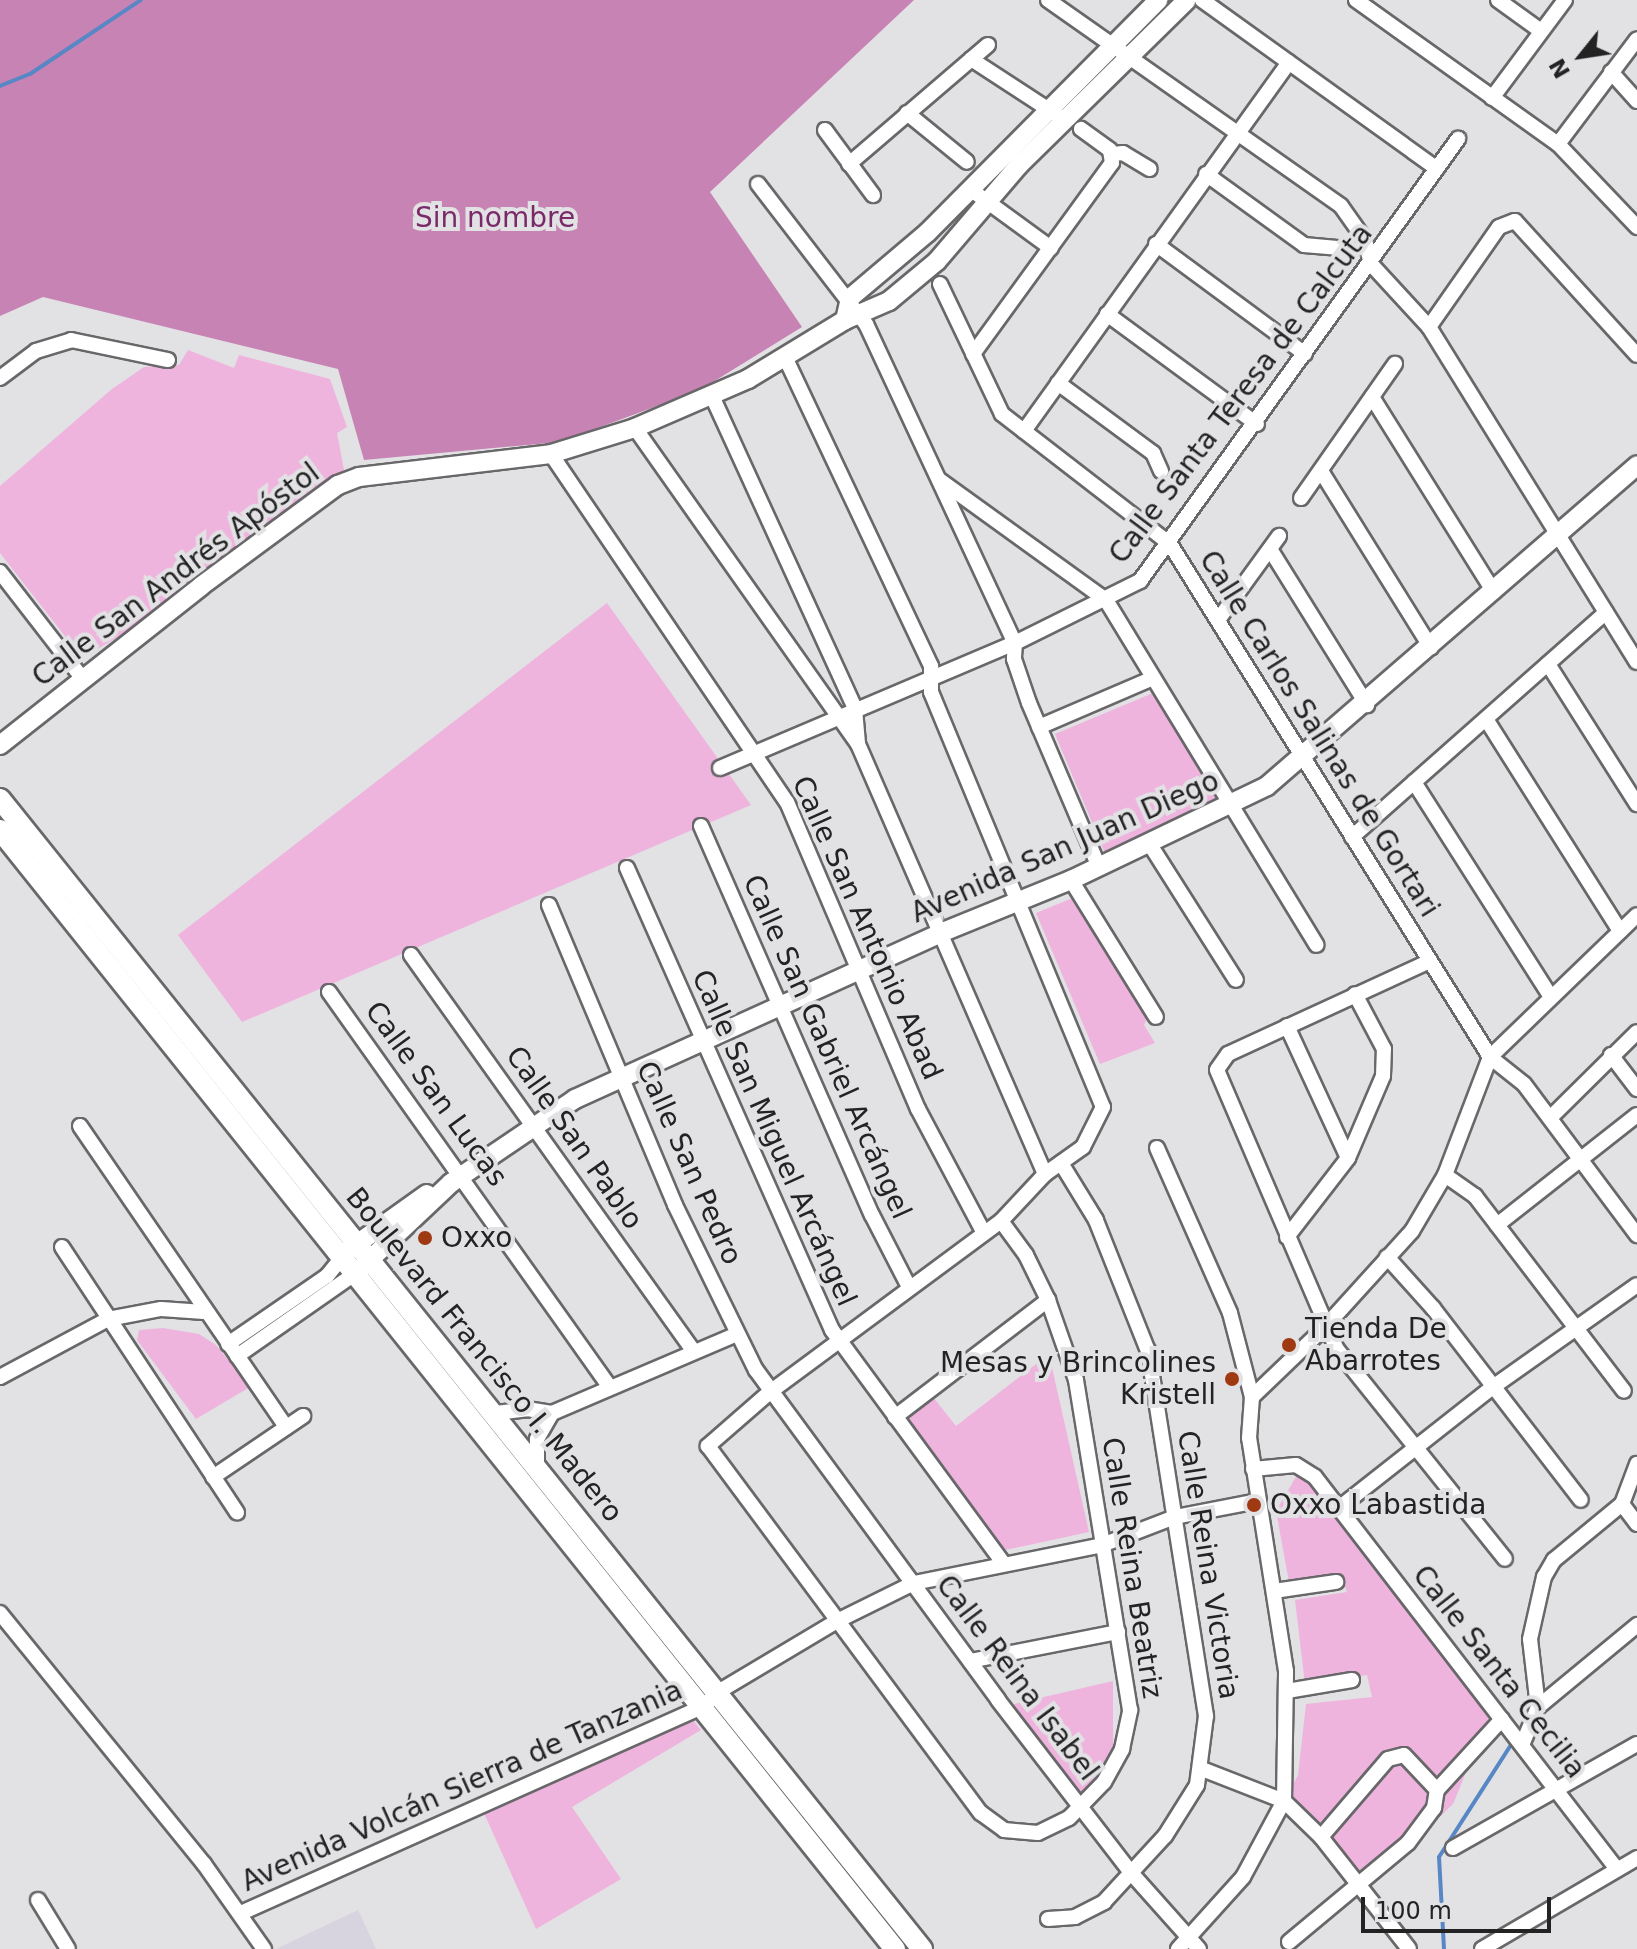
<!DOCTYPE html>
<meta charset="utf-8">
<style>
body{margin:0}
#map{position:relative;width:1637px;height:1949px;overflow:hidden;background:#e2e1e4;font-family:"DejaVu Sans",sans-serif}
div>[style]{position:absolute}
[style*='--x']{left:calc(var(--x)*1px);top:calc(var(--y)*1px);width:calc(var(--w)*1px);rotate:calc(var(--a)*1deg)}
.built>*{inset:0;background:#d7d4df}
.green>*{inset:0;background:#eeb4dd}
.forest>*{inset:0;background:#c883b5}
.stream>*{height:4px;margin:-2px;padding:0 2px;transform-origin:2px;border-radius:2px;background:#5887c5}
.roads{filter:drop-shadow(2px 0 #68686a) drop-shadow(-2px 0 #68686a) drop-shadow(0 2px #68686a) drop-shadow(0 -2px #68686a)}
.minor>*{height:14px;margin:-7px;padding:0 7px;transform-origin:7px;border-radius:7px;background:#fff}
.tertiary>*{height:18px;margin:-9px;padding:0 9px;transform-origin:9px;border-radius:9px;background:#fff}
.secondary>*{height:20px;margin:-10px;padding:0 10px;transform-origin:10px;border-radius:10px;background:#fff}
.dots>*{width:22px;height:22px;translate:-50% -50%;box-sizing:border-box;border:4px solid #e2e1e4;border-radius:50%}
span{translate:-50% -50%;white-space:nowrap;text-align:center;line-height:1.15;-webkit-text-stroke:8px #e2e1e4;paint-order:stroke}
.park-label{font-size:28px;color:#7b2a69}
.street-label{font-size:28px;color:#232324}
.poi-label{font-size:28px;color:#232324}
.left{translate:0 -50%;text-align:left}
.right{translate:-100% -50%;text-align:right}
.north{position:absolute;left:1541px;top:16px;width:80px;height:80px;-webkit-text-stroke:6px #e2e1e4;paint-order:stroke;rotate:240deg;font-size:22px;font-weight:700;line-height:32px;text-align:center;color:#232324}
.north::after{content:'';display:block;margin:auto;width:28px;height:36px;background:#232324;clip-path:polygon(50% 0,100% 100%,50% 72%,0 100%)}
.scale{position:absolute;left:1361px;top:1897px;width:190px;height:36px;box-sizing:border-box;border:4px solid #232324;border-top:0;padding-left:10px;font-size:24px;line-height:28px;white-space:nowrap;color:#232324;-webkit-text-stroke:6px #e2e1e4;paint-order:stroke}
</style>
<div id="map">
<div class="built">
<i style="clip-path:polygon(358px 1910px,376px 1949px,276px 1949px)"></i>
</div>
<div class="green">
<i style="clip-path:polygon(188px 350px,234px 368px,239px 355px,330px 379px,347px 427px,337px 433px,344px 470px,314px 488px,178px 602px,82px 658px,0 553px,0 486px,112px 389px,144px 367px,179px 365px)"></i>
<i style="clip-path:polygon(607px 603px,751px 805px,242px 1022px,178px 935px)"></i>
<i style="clip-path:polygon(1153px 693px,1222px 805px,1107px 858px,1055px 734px)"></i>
<i style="clip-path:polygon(1075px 897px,1148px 1017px,1144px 1025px,1155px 1043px,1100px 1064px,1036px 913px)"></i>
<i style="clip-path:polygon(163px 1328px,199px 1334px,216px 1345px,250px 1387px,196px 1419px,137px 1340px,139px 1330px)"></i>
<i style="clip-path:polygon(1049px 1354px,1089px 1532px,1005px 1550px,904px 1420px,933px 1397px,956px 1426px)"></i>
<i style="clip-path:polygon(1304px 1463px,1490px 1714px,1453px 1804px,1371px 1884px,1286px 1798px,1298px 1775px,1306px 1704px,1372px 1697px,1367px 1675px,1305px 1684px,1295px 1600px,1347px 1592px,1341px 1575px,1289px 1582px,1276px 1511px)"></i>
<i style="clip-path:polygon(1113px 1681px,1113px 1751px,1082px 1797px,1010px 1705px)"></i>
<i style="clip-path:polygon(687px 1713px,701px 1730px,572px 1807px,621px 1879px,536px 1929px,483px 1811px)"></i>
</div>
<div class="forest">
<i style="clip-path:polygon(0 0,914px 0,710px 192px,802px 327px,700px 390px,560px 442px,364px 460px,338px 369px,43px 297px,0 316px)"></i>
</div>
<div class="stream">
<i style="--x:0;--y:86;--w:32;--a:-22"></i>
<i style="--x:30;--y:74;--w:133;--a:-33.7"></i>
<i style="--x:1444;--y:1949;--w:92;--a:-93.1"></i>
<i style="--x:1439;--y:1857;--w:139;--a:-57.3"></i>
</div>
<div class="roads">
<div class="minor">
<i style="--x:1048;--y:0;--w:358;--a:35.1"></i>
<i style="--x:1341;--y:206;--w:42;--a:54.8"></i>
<i style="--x:1365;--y:240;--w:25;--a:76"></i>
<i style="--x:1371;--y:264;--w:86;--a:47.4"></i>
<i style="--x:1429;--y:327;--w:394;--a:58.2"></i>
<i style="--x:1202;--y:0;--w:289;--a:35.7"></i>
<i style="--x:1356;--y:0;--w:248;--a:35.5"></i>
<i style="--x:1558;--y:144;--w:115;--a:46.4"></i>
<i style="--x:1498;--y:0;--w:53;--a:35.8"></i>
<i style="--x:971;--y:59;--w:103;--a:33.1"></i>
<i style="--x:1611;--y:72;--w:39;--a:48"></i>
<i style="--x:1492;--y:98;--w:122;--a:-53.3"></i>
<i style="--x:907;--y:113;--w:77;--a:39.2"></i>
<i style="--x:825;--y:130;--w:81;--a:53.6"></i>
<i style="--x:1558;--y:144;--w:131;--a:-53"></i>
<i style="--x:1113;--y:154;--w:10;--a:-6"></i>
<i style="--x:1123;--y:153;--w:31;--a:31"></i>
<i style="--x:849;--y:164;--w:183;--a:-40.6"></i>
<i style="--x:1206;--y:174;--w:121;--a:35.9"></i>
<i style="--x:1304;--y:245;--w:36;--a:5"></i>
<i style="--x:758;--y:184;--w:177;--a:52.4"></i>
<i style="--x:866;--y:324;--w:352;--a:65"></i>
<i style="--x:1015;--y:643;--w:16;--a:94"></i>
<i style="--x:1014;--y:659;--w:46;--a:71.2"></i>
<i style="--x:1029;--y:703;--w:178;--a:66.9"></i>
<i style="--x:970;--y:189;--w:100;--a:36.1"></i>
<i style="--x:1156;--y:244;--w:185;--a:36.4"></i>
<i style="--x:940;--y:284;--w:144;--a:64.5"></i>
<i style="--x:1002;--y:414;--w:212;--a:37.7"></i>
<i style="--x:1170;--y:544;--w:605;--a:58.04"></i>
<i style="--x:1490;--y:1057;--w:43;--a:38.5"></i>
<i style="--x:1524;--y:1084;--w:189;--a:53.2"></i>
<i style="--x:1107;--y:314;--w:186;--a:36.3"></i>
<i style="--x:1429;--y:327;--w:122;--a:-55"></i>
<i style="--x:1499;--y:227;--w:17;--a:-21"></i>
<i style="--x:1515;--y:221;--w:181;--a:47.7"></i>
<i style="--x:973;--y:354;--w:236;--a:-54"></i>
<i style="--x:1112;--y:163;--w:13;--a:-99"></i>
<i style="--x:1110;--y:150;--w:36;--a:-144"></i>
<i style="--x:785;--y:357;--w:342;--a:64.7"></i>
<i style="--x:931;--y:666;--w:26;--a:90"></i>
<i style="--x:931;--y:692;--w:449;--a:67.5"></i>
<i style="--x:1103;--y:1107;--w:45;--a:116.6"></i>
<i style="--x:1083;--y:1147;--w:47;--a:144.6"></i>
<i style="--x:1045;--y:1174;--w:64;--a:133.1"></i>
<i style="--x:1001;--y:1221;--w:286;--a:143.5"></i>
<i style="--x:771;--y:1391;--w:84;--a:138.9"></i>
<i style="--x:708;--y:1446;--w:457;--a:53.4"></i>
<i style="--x:981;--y:1813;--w:29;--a:36"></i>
<i style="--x:1004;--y:1830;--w:34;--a:5"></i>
<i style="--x:1038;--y:1833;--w:34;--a:-26"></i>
<i style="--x:1069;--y:1818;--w:50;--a:-45.8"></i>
<i style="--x:1104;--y:1782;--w:38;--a:-61"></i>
<i style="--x:1122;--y:1749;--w:40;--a:-78"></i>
<i style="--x:1130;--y:1710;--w:334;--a:-99.3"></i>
<i style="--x:1076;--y:1380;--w:85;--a:-109.3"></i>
<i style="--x:1048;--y:1300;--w:50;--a:-116.1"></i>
<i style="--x:1026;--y:1255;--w:42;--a:-126.3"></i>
<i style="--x:0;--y:378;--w:45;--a:-36.9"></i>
<i style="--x:36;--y:351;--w:37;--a:-17"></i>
<i style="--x:71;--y:340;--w:99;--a:11.7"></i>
<i style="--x:1058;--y:383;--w:118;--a:36.4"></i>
<i style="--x:1153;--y:453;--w:20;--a:66"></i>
<i style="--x:712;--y:396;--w:344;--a:65.4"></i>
<i style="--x:855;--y:709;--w:35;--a:85"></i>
<i style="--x:858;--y:744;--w:469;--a:66.5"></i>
<i style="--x:1372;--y:397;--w:230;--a:58"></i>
<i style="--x:635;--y:428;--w:387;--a:54.8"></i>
<i style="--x:1024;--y:431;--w:454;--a:-54.3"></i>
<i style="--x:551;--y:454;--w:420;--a:55.9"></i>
<i style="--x:787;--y:802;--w:334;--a:66.9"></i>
<i style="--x:918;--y:1109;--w:140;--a:62"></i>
<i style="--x:1321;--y:471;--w:208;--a:58.1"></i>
<i style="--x:941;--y:481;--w:203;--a:35.8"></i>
<i style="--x:1106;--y:600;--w:404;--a:58.6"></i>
<i style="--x:1301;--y:498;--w:164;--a:-55"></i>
<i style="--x:1270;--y:549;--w:184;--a:58.1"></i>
<i style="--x:0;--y:572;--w:135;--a:52.2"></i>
<i style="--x:1218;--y:620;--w:104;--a:-54"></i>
<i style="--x:1548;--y:664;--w:166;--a:57.6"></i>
<i style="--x:1486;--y:719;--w:251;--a:57.7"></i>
<i style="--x:1039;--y:727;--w:122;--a:-23.2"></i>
<i style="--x:720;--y:768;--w:320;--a:-23"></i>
<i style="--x:1015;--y:643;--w:140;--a:-26.4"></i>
<i style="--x:1140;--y:581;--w:545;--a:-54.27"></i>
<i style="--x:1414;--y:782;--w:251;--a:57.5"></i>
<i style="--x:701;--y:826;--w:425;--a:66.3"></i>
<i style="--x:872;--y:1215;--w:81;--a:62.8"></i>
<i style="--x:1352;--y:837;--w:339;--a:-41.5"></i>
<i style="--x:1149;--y:843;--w:162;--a:57.6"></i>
<i style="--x:627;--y:868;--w:505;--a:66.07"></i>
<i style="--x:832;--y:1330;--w:290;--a:53.7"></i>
<i style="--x:1071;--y:880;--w:161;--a:58.2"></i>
<i style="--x:549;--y:905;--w:325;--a:67.2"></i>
<i style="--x:675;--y:1205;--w:184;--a:63.9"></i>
<i style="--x:756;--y:1370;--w:409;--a:53.7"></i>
<i style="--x:998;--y:1700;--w:221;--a:52.4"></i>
<i style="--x:1133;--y:1875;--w:99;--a:48.3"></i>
<i style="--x:411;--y:955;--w:486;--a:54.5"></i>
<i style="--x:1430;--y:961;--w:222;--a:155.3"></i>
<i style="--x:1228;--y:1054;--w:19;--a:125"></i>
<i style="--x:1217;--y:1070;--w:302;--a:66.8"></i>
<i style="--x:1336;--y:1348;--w:270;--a:51.3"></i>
<i style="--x:329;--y:992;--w:485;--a:54.6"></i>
<i style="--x:1287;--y:1026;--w:145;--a:65.2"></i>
<i style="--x:1611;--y:1055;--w:43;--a:52.6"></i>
<i style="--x:1550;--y:1118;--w:122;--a:-44.7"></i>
<i style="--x:80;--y:1126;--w:365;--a:55.6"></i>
<i style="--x:1157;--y:1148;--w:180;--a:66.1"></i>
<i style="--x:1230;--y:1313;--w:87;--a:75.3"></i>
<i style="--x:1445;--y:1175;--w:37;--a:35"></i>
<i style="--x:1475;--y:1196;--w:245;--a:52.6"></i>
<i style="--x:1497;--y:1225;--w:178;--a:-38.2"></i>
<i style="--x:1287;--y:1237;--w:100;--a:-52.3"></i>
<i style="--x:1348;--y:1158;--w:89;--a:-66.9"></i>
<i style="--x:1383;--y:1076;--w:27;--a:-88"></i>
<i style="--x:1384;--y:1049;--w:62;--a:-117.8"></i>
<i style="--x:62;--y:1247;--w:318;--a:56.6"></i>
<i style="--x:1387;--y:1257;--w:69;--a:48"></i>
<i style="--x:1433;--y:1308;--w:242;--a:52.4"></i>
<i style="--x:228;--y:1344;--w:120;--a:-34.5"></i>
<i style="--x:327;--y:1276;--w:22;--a:-51"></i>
<i style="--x:237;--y:1356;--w:141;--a:-34.9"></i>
<i style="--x:0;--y:1377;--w:123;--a:-28.2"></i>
<i style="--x:108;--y:1319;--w:54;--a:-10.7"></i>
<i style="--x:161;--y:1309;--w:43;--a:4"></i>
<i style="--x:496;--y:1413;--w:31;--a:-7"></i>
<i style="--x:527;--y:1409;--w:25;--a:9"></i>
<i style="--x:895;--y:1417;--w:193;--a:-37.4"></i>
<i style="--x:537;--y:1464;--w:25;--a:-90"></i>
<i style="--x:537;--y:1439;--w:30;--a:-60"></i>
<i style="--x:552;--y:1413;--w:201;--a:-23.1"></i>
<i style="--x:1253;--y:1469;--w:43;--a:-5.3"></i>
<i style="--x:1296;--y:1465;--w:22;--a:32"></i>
<i style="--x:1315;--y:1477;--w:495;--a:52.4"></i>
<i style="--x:213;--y:1477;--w:109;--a:-34.1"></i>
<i style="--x:1622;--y:1504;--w:43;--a:-69.4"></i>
<i style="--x:1622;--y:1504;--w:25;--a:53"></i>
<i style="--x:1339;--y:1508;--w:196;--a:-38.2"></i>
<i style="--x:1493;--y:1387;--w:176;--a:-35.3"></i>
<i style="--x:1274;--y:1591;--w:63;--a:-8.3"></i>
<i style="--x:0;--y:1613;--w:323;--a:50.9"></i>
<i style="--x:204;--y:1864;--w:104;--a:54.8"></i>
<i style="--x:970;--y:1661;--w:151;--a:-11.1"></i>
<i style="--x:1287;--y:1691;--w:66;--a:-9.6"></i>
<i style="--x:1538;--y:1707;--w:68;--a:-96.7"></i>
<i style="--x:1530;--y:1639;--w:64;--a:-77.3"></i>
<i style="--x:1544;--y:1577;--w:20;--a:-60"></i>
<i style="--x:1554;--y:1560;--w:88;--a:-39.5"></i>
<i style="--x:1522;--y:1745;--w:41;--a:-67.2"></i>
<i style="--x:1538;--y:1707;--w:129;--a:-39.6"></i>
<i style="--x:1202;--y:1769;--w:88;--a:21.3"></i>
<i style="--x:1284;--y:1801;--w:52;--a:44.2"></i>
<i style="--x:1321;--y:1837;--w:142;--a:51.8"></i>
<i style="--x:1321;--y:1837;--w:103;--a:-49.3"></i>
<i style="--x:1388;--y:1759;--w:16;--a:-14"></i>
<i style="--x:1404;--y:1755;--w:48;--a:46.7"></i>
<i style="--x:1437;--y:1790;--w:96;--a:-47.5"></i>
<i style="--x:1453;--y:1848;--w:211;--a:-29.5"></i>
<i style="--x:38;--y:1900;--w:57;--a:58.5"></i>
<i style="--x:241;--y:1913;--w:507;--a:-24.09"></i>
<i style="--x:704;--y:1706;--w:20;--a:-45"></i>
<i style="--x:718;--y:1692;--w:141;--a:-30.8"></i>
<i style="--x:839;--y:1620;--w:84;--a:-26.3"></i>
<i style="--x:914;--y:1583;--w:192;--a:-11.4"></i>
<i style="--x:1102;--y:1545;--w:78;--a:-21"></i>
<i style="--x:1175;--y:1517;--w:85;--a:-10.9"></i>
<i style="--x:1048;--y:1919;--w:27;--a:-4"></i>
<i style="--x:1075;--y:1917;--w:33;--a:-27"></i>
<i style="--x:1104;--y:1902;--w:90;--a:-47.3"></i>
<i style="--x:1165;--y:1836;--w:60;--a:-57.9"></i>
<i style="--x:1197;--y:1785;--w:70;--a:-82.6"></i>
<i style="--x:1206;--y:1716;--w:370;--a:-99"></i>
<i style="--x:1148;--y:1351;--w:141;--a:-111.7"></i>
<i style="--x:1096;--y:1220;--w:67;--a:-121.6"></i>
<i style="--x:1289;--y:1942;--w:155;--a:-39.8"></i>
<i style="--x:1408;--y:1843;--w:44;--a:-53.4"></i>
<i style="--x:1434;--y:1808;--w:18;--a:-81"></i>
<i style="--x:1178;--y:1949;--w:97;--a:-47.9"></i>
<i style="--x:1243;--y:1877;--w:86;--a:-61.7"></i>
<i style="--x:1284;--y:1801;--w:130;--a:-89.1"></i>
<i style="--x:1286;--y:1671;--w:236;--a:-99"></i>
<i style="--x:1249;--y:1438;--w:41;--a:-85.8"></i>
<i style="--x:1252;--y:1397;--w:100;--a:-43.8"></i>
<i style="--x:1324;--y:1328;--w:131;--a:-47.8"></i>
<i style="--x:1412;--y:1231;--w:65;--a:-59.5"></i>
<i style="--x:1445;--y:1175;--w:126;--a:-69.1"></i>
<i style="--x:1490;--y:1057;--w:204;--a:-44"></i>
<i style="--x:1482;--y:1949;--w:180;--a:-30.4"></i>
</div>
<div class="tertiary">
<i style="--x:845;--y:320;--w:23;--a:-77"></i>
<i style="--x:850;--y:298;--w:102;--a:-40.2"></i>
<i style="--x:928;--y:232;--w:327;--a:-45.2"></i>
<i style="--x:0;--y:745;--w:256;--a:-38.3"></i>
<i style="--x:201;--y:586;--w:170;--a:-36.4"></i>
<i style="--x:338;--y:485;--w:22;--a:-21"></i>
<i style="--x:359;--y:477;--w:193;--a:-6.8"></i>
<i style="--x:551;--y:454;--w:88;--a:-17.2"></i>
<i style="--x:635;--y:428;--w:123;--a:-23.4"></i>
<i style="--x:748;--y:379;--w:114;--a:-31.3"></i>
<i style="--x:845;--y:320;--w:48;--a:-23.4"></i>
<i style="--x:889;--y:301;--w:62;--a:-39.8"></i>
<i style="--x:937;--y:261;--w:126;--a:-49.5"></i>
<i style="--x:1019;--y:165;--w:235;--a:-44.5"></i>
<i style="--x:347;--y:1251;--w:98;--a:-35.5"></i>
<i style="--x:360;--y:1269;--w:125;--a:-43.4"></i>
<i style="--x:451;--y:1183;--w:150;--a:-34.1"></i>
<i style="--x:575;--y:1099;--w:399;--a:-24.4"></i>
<i style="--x:938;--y:934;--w:144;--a:-22.1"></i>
<i style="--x:1071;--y:880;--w:217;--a:-25.6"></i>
<i style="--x:1267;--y:786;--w:490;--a:-40.9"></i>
</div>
<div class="secondary">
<i style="--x:0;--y:799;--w:1474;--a:51.28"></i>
<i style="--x:0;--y:830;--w:1433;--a:51.35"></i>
</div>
</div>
<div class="dots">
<i style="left:425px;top:1238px;background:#9f3912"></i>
<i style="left:1289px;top:1345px;background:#9f3912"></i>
<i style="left:1232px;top:1379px;background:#9f3912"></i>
<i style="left:1254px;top:1505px;background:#9f3912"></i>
</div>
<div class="park-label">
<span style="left:495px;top:218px">Sin nombre</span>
</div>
<div class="street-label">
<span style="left:1241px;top:394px;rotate:-53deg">Calle Santa Teresa de Calcuta</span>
<span style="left:176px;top:575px;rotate:-37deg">Calle San Andrés Apóstol</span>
<span style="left:1319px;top:734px;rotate:58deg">Calle Carlos Salinas de Gortari</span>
<span style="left:1065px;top:847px;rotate:-24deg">Avenida San Juan Diego</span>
<span style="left:867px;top:928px;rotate:66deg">Calle San Antonio Abad</span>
<span style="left:827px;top:1047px;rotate:66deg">Calle San Gabriel Arcángel</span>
<span style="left:436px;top:1094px;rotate:54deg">Calle San Lucas</span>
<span style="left:574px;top:1138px;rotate:55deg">Calle San Pablo</span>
<span style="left:774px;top:1138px;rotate:66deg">Calle San Miguel Arcángel</span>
<span style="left:689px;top:1163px;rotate:66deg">Calle San Pedro</span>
<span style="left:484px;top:1355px;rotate:51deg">Boulevard Francisco I. Madero</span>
<span style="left:1208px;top:1565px;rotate:81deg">Calle Reina Victoria</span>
<span style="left:1132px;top:1568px;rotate:81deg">Calle Reina Beatriz</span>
<span style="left:1499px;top:1672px;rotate:52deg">Calle Santa Cecilia</span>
<span style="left:1017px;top:1678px;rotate:53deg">Calle Reina Isabel</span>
<span style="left:462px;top:1786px;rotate:-24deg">Avenida Volcán Sierra de Tanzania</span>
</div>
<div class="poi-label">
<span class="left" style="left:441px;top:1238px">Oxxo</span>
<span class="left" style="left:1305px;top:1345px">Tienda De<br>Abarrotes</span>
<span class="right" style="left:1216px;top:1379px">Mesas y Brincolines<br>Kristell</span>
<span class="left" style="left:1270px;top:1505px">Oxxo Labastida</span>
</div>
<div class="north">N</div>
<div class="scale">100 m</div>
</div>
